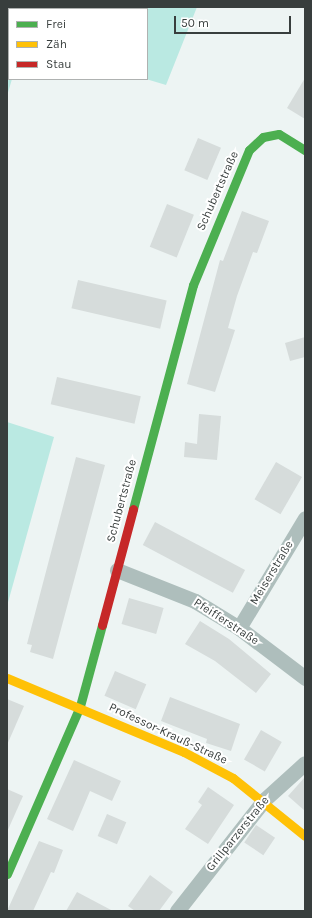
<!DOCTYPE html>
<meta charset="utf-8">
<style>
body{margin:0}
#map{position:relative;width:312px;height:918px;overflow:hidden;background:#edf4f3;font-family:Karla,sans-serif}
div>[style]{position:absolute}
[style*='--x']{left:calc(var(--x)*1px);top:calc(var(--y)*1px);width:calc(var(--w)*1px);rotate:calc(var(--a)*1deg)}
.green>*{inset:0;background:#bae9e2}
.building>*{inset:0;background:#d6dcdb;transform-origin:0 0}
.street>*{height:15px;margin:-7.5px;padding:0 7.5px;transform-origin:7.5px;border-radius:7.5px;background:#aebebc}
.fast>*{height:9px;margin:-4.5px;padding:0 4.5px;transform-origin:4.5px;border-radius:4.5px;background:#4caf50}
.slow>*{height:9px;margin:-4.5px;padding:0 4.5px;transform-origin:4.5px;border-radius:4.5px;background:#ffc107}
.jam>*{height:9px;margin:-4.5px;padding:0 4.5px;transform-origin:4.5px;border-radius:4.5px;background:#c62828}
span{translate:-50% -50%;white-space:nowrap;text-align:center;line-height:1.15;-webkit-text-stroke:4px #fff;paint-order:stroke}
.street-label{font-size:12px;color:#383e3d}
.frame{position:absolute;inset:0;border:8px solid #383e3d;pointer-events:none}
.legend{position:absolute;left:8px;top:8px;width:140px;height:72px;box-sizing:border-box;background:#fff;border:1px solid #afb2b1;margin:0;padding:5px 7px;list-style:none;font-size:12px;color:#383e3d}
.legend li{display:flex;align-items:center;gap:8px;height:20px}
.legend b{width:20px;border:1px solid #afb2b1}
.scale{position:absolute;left:174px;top:16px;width:117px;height:18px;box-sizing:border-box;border:2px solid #383e3d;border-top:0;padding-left:5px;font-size:12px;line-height:14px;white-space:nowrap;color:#383e3d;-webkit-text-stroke:3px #fff;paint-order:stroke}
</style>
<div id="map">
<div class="green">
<i style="clip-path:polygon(7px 7px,197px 7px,166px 85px,146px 79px,147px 9px,9px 9px,9px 79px,12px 79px,7px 96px)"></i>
<i style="clip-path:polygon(7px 422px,54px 437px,7px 606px)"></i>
</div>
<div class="building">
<i style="clip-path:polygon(305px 78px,305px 119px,287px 108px)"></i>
<i style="left:198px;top:138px;width:25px;height:35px;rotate:23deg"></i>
<i style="left:167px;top:204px;width:29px;height:46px;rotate:22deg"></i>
<i style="clip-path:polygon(242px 211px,269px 221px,257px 253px,253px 252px,237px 296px,228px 328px,235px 330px,215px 392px,187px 384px,220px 260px,223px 261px)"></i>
<i style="left:78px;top:280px;width:91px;height:29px;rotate:13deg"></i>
<i style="clip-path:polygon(305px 337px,305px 357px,290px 361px,285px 343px)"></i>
<i style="left:57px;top:377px;width:86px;height:28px;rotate:13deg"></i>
<i style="clip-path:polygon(199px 414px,221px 416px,217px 460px,184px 457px,185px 442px,197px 444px)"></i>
<i style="clip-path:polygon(76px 457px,105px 465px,53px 659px,30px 652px,32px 645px,27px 644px)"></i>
<i style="left:276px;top:462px;width:30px;height:43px;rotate:30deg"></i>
<i style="left:155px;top:522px;width:102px;height:26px;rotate:28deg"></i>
<i style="left:129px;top:598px;width:36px;height:27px;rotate:16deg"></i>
<i style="clip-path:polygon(200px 621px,229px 639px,271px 674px,256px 693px,215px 661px,185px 644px)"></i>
<i style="left:115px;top:671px;width:34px;height:27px;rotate:23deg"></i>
<i style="clip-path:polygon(170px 697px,240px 724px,231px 751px,206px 743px,207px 739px,161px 721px)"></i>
<i style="clip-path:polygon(7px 699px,24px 706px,7px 745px)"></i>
<i style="left:261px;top:730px;width:24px;height:34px;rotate:30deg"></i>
<i style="clip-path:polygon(74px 760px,121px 781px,112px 801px,90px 791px,73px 831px,47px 819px)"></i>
<i style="clip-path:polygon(305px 777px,305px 811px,288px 796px)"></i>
<i style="clip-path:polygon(208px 787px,234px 805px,208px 844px,185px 829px,202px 805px,198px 802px)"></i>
<i style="clip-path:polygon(7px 789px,23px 796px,7px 832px)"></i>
<i style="left:107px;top:814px;width:21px;height:24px;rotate:23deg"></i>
<i style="left:256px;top:825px;width:23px;height:21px;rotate:34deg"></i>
<i style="clip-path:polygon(39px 841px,63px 850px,54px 873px,51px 872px,33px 911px,7px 911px)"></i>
<i style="clip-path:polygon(150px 875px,173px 892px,159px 911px,135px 911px,128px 906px)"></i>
<i style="clip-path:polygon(77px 892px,113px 911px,66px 911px)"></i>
</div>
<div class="street">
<i style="--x:117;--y:570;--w:84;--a:21.7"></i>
<i style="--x:195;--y:601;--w:52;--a:31.5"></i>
<i style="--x:239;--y:628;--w:83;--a:37.1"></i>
<i style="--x:239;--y:628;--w:128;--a:-59"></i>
<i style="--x:177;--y:911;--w:141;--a:-51.9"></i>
<i style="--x:264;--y:800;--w:55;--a:-42.1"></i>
</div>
<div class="fast">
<i style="--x:133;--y:509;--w:232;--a:-75"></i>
<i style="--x:193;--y:285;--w:146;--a:-67.5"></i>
<i style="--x:249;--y:150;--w:19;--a:-43"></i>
<i style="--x:263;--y:137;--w:16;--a:-11"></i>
<i style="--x:279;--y:134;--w:31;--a:32"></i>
<i style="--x:7;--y:874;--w:183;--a:-66.5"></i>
<i style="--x:80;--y:706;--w:84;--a:-74.8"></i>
</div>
<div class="slow">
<i style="--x:7;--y:678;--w:192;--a:22.7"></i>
<i style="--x:184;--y:752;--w:55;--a:28"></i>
<i style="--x:233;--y:778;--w:92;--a:38.9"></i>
</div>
<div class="jam">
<i style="--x:102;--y:625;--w:120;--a:-75"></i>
</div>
<div class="street-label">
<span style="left:218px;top:191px;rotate:-66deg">Schubertstraße</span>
<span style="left:122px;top:501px;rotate:-75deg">Schubertstraße</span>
<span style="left:272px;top:573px;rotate:-59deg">Meiserstraße</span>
<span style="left:226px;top:622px;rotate:33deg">Pfeifferstraße</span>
<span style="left:168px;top:734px;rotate:25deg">Professor-Krauß-Straße</span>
<span style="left:238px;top:834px;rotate:-51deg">Grillparzerstraße</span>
</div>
<div class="frame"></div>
<ul class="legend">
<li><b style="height:5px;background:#4caf50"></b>Frei</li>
<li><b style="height:5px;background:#ffc107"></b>Zäh</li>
<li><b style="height:5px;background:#c62828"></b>Stau</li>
</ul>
<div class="scale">50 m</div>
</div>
